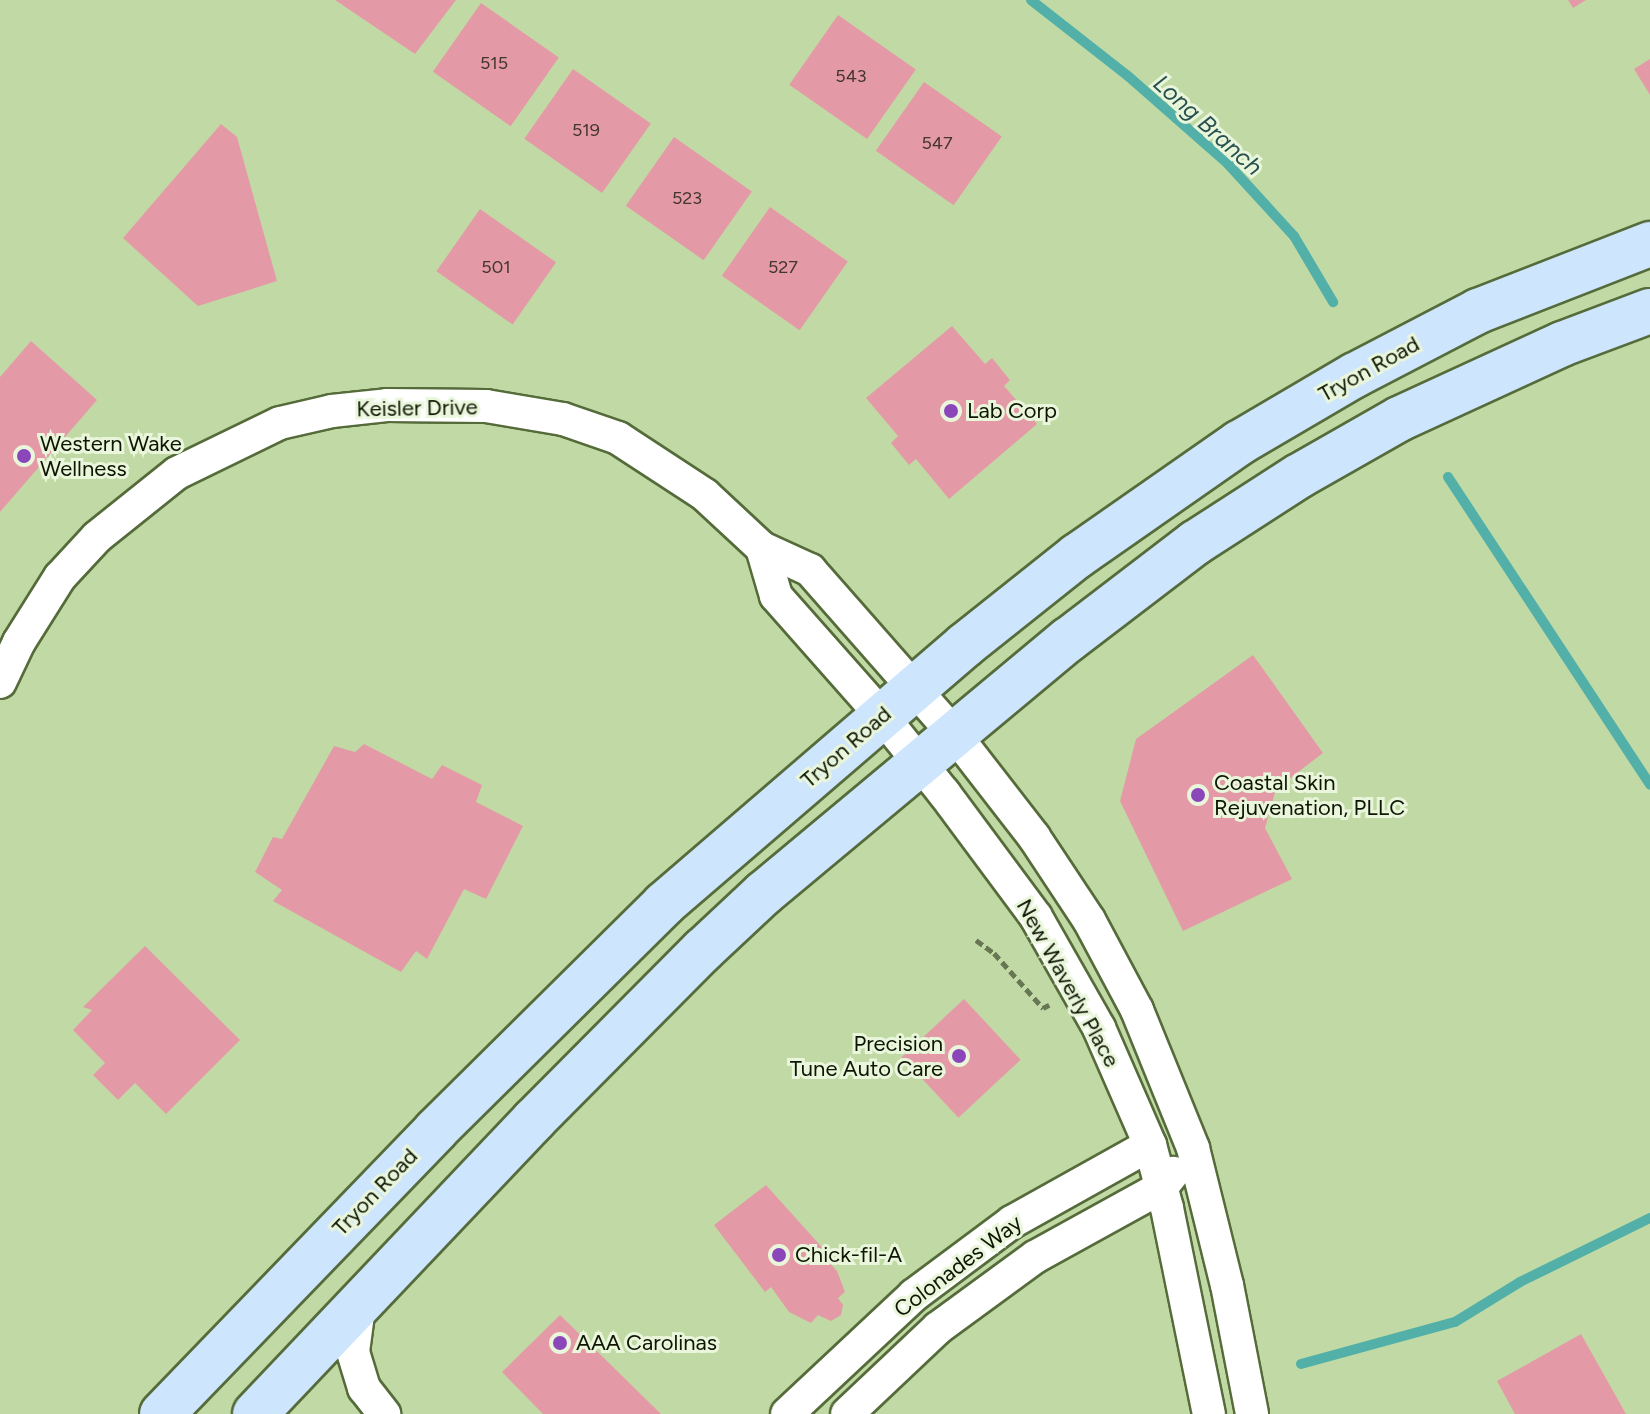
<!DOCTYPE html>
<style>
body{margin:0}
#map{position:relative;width:1650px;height:1414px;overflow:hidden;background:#c1daa5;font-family:Figtree,sans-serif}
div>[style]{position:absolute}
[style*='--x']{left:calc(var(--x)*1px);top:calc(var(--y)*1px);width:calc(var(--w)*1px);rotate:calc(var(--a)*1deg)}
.stream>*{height:10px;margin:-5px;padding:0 5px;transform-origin:5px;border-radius:5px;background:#52b0a9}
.building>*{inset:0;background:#e49aa6;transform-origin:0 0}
.path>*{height:5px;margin-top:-2.5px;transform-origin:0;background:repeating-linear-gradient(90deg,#677754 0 8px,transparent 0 12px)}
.roads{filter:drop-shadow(2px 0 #556b3a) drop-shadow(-2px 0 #556b3a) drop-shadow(0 2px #556b3a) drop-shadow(0 -2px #556b3a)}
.street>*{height:32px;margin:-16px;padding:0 16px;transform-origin:16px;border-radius:16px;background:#fff}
.primary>*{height:44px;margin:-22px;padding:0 22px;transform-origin:22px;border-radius:22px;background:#cde5fd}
.dots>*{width:22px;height:22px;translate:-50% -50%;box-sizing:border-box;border:4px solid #e9f6db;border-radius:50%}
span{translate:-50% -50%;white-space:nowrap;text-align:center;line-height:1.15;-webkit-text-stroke:6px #e9f6db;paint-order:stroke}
.number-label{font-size:18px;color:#43362c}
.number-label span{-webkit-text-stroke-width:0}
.street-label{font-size:22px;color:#0d1503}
.poi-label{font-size:22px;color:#0d1503}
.left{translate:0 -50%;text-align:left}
.right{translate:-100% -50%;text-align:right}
.water-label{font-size:24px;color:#27514e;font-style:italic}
</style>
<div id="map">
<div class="stream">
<i style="--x:1031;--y:0;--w:123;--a:38.1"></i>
<i style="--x:1128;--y:76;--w:133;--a:41.3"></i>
<i style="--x:1228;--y:164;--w:98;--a:47.5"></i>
<i style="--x:1294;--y:236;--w:77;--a:59.4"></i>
<i style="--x:1448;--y:477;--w:368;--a:56.7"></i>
<i style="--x:1301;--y:1364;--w:160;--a:-15.3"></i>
<i style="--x:1455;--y:1322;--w:76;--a:-31.6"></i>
<i style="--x:1520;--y:1282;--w:145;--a:-26.2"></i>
</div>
<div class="building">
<i style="clip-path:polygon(335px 0,456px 0,415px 54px)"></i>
<i style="clip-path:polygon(1568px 0,1586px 0,1573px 8px)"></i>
<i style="left:481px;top:3px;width:95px;height:84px;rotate:35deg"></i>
<i style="left:838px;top:15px;width:95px;height:85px;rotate:35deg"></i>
<i style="clip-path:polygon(1650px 59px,1650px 95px,1634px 69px)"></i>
<i style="left:573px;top:69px;width:95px;height:85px;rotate:35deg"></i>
<i style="left:924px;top:82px;width:95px;height:84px;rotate:35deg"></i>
<i style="clip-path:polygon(221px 124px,237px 137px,277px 281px,198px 306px,123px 238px)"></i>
<i style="left:674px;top:137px;width:95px;height:84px;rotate:35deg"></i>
<i style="left:770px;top:207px;width:95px;height:84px;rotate:35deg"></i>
<i style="left:480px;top:209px;width:93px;height:76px;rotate:35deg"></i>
<i style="clip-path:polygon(952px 326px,985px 364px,992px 358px,1010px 380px,1004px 386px,1037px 424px,949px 499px,916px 459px,909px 465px,891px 443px,898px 436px,866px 398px)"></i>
<i style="clip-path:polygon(31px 341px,97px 400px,0 512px,0 377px)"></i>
<i style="clip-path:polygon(1253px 655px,1323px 753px,1276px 789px,1265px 828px,1292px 879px,1183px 931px,1120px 801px,1136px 739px)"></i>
<i style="clip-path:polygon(364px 744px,432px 779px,442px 765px,482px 785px,476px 802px,523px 826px,486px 899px,464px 889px,427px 959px,416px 951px,401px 972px,273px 901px,282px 890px,255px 872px,273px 837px,282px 839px,334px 746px,355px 752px)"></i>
<i style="clip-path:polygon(145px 946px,240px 1040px,166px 1114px,135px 1083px,118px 1100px,93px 1075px,105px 1063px,73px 1030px,92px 1010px,83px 1007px)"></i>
<i style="left:964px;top:999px;width:83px;height:85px;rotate:47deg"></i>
<i style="clip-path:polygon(766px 1185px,828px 1254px,825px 1258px,837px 1271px,845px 1292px,838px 1298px,843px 1305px,841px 1315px,831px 1321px,818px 1315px,811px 1323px,789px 1312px,771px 1287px,765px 1292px,714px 1225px)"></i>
<i style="clip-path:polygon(560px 1315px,661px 1414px,543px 1414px,502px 1372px)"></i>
<i style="clip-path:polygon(1581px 1334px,1626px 1414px,1515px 1414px,1497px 1381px)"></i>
</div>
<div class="path">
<i style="--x:976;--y:940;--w:22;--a:36"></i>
<i style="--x:994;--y:953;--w:74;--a:48.3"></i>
<i style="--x:1043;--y:1008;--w:7;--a:-27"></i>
</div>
<div class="roads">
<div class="street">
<i style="--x:762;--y:548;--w:50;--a:73.7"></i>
<i style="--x:776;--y:596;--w:160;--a:48.5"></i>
<i style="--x:882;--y:716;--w:99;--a:51.2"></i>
<i style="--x:944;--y:793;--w:154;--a:53.4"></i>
<i style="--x:1036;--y:917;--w:128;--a:60.4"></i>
<i style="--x:1099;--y:1028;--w:128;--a:66.4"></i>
<i style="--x:1150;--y:1145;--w:65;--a:74.9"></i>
<i style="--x:1167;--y:1208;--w:210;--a:78.5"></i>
<i style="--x:0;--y:682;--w:44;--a:-64.6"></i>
<i style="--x:19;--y:642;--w:77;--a:-57.8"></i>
<i style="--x:60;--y:577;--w:54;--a:-47.2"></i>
<i style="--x:97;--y:537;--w:102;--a:-38.7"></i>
<i style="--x:177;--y:473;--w:114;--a:-25.9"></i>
<i style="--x:280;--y:423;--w:53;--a:-13"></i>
<i style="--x:332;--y:411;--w:55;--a:-6.2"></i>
<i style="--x:387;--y:405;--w:99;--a:0.6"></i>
<i style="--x:486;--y:406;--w:78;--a:9.6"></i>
<i style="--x:563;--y:419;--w:58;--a:19.1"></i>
<i style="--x:618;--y:438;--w:104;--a:33.2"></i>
<i style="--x:705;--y:495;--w:78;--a:42.9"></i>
<i style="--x:762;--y:548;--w:53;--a:24.6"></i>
<i style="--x:810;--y:570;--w:220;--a:48.7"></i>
<i style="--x:955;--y:735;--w:129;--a:52.2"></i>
<i style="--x:1034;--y:837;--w:100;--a:56.5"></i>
<i style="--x:1089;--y:920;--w:102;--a:61.9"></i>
<i style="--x:1137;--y:1010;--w:149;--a:67.9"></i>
<i style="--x:1193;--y:1148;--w:141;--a:76.1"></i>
<i style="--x:1227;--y:1285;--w:131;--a:79"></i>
<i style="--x:359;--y:1307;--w:45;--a:97.6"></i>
<i style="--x:353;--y:1352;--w:38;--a:73"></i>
<i style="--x:364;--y:1388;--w:33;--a:52"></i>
<i style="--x:787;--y:1414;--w:174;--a:-43.1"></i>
<i style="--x:914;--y:1295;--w:122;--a:-36.7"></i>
<i style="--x:1012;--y:1222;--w:158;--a:-29.2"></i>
<i style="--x:847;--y:1414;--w:125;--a:-43.4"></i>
<i style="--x:938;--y:1328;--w:120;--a:-36.2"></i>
<i style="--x:1035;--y:1257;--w:145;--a:-28.9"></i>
<i style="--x:1162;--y:1187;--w:18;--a:-52"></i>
</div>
<div class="primary">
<i style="--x:162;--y:1414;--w:395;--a:-46"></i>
<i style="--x:436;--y:1130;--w:321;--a:-44.7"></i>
<i style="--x:664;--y:904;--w:397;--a:-40.7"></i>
<i style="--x:965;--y:645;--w:143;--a:-38.5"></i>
<i style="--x:1077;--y:556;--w:198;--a:-34.9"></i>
<i style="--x:1239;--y:443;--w:134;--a:-30.4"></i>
<i style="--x:1355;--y:375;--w:139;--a:-27.5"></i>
<i style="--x:1478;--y:311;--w:185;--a:-21.3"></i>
<i style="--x:255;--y:1414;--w:405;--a:-46.5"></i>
<i style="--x:534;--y:1120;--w:240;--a:-45.2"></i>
<i style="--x:703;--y:950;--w:83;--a:-43.1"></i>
<i style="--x:764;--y:893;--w:396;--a:-39.8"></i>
<i style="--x:1068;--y:640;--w:160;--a:-37.4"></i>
<i style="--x:1195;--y:543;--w:124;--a:-32.8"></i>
<i style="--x:1299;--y:476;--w:115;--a:-29.7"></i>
<i style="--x:1399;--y:419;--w:179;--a:-24.7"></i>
<i style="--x:1562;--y:344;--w:94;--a:-20.6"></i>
</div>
</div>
<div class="dots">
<i style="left:951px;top:411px;background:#8b46ba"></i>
<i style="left:24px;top:456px;background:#8b46ba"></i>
<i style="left:1198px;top:795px;background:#8b46ba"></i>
<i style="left:959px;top:1056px;background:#8b46ba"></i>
<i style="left:779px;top:1255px;background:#8b46ba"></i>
<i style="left:560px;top:1343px;background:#8b46ba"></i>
</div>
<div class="number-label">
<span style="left:494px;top:63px">515</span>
<span style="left:851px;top:76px">543</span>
<span style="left:586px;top:130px">519</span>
<span style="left:937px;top:143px">547</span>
<span style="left:687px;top:198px">523</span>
<span style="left:496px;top:267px">501</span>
<span style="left:783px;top:267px">527</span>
</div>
<div class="street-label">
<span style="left:1369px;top:369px;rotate:-29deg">Tryon Road</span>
<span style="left:417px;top:408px;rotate:-1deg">Keisler Drive</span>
<span style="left:846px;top:747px;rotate:-41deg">Tryon Road</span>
<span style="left:1068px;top:983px;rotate:61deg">New Waverly Place</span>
<span style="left:375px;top:1192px;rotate:-46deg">Tryon Road</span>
<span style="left:958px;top:1266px;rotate:-37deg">Colonades Way</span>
</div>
<div class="poi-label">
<span class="left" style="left:967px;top:411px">Lab Corp</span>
<span class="left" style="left:40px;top:456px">Western Wake<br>Wellness</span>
<span class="left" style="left:1214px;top:795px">Coastal Skin<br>Rejuvenation, PLLC</span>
<span class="right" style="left:943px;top:1056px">Precision<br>Tune Auto Care</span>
<span class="left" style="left:795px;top:1255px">Chick-fil-A</span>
<span class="left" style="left:576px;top:1343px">AAA Carolinas</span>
</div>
<div class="water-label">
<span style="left:1208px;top:125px;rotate:42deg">Long Branch</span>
</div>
</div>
